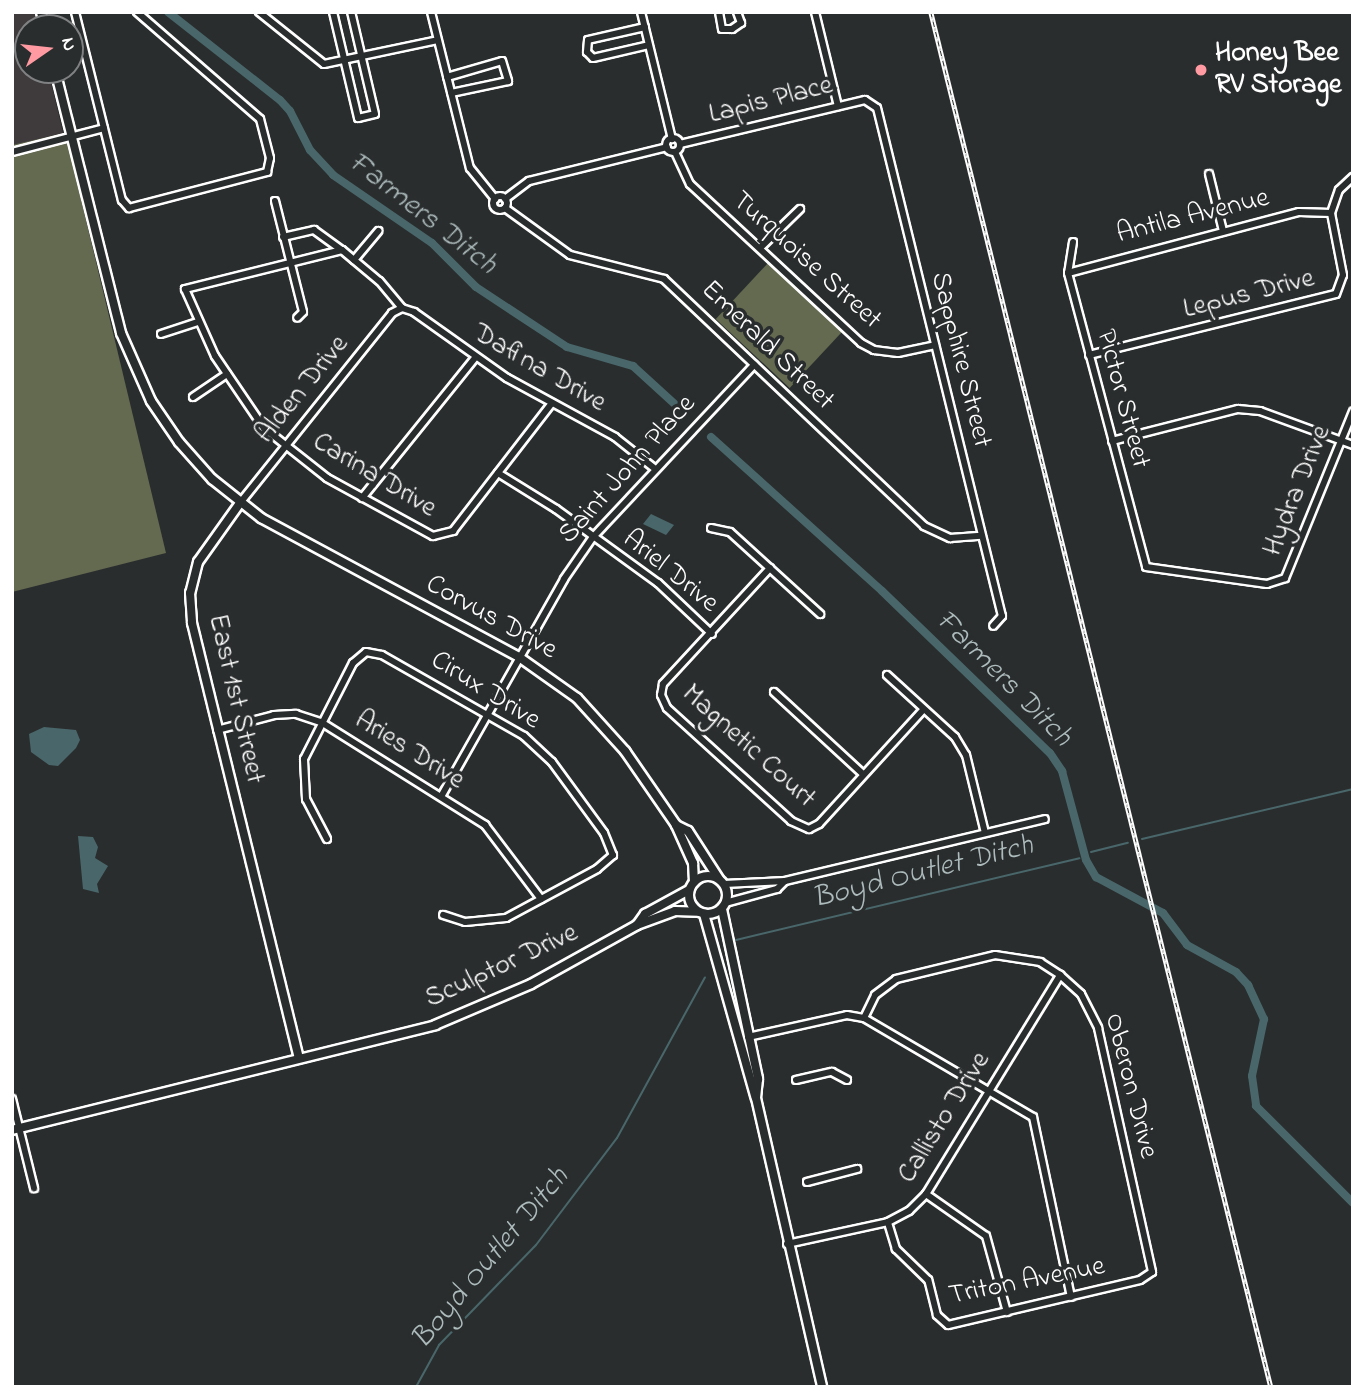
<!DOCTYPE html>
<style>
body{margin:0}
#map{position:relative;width:1365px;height:1399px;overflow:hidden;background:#2a2d2e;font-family:"Indie Flower",sans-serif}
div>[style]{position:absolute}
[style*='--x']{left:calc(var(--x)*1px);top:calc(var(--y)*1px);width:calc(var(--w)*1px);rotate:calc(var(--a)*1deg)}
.built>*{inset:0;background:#3f3b3c}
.green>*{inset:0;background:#636a50;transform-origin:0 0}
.water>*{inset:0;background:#49676a}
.stream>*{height:2px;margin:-1px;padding:0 1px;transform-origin:1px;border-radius:1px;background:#49676a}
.canal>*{height:8px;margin:-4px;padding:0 4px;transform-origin:4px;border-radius:4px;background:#49676a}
.roads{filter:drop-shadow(2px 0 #fff) drop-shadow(-2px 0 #fff) drop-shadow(0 2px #fff) drop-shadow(0 -2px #fff)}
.minor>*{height:6px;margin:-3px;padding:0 3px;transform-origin:3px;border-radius:3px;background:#2a2d2e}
.minor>.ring{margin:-3px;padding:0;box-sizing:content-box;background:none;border:6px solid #2a2d2e;border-radius:50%}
.tertiary>*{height:8px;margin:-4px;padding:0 4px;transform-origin:4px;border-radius:4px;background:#2a2d2e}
.tertiary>.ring{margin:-4px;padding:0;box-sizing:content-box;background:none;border:8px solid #2a2d2e;border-radius:50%}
.rail>*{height:4.5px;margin-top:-2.25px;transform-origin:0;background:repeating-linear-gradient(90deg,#2a2d2e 0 5px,#fff 0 10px);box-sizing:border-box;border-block:2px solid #fff}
.dots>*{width:19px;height:19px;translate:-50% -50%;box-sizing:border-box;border:4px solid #2a2d2e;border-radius:50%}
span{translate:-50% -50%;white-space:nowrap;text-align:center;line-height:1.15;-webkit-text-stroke:7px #2a2d2e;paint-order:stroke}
.poi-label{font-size:28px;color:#fff;font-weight:700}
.left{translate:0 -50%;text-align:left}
.street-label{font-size:28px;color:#fff}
.water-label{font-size:30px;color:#adbbbc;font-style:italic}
.frame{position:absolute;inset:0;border:14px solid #fff;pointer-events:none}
.north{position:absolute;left:14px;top:14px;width:70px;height:70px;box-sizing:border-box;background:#2a2d2e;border:2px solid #7f8182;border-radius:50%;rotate:76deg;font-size:19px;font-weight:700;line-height:28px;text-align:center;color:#fff}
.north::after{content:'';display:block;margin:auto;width:24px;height:32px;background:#ff9aa2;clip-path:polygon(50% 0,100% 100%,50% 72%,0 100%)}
</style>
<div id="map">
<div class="built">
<i style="clip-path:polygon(12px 12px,35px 12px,38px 28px,28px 28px,28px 70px,48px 70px,73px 175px,12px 188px)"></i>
</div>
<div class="green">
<i style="clip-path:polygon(65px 133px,166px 553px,12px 592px,12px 145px)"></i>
<i style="left:769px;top:262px;width:101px;height:78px;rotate:43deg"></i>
</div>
<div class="water">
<i style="clip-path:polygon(651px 514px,674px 525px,666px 535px,643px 524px)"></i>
<i style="clip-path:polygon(44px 727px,76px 730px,80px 740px,76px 748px,58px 766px,49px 765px,31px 752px,29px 734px)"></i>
<i style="clip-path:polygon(78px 836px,93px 837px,98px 847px,95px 858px,108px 866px,97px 884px,99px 893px,83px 889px)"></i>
</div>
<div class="stream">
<i style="--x:1142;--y:839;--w:217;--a:-13.3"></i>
<i style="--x:1091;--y:852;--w:38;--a:-14"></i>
<i style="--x:736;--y:940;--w:353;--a:-13.4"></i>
<i style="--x:416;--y:1387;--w:48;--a:-61.3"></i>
<i style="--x:439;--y:1345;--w:139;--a:-45.9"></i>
<i style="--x:536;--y:1245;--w:134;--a:-52.9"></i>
<i style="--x:617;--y:1138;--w:183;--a:-61.3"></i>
</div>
<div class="canal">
<i style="--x:168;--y:12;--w:142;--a:38.2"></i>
<i style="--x:280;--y:100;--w:15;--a:48"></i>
<i style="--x:290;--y:111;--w:44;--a:62.9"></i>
<i style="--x:310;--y:150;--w:34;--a:47"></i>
<i style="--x:333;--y:175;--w:120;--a:34.5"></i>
<i style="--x:432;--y:243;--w:62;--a:45"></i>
<i style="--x:476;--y:287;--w:109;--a:33.4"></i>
<i style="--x:567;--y:347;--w:69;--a:16.1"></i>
<i style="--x:633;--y:366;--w:62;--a:42.4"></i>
<i style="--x:711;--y:437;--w:230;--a:42"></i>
<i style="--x:882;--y:591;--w:233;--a:44"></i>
<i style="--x:1050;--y:753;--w:22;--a:56"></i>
<i style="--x:1062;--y:771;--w:92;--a:74.9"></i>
<i style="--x:1086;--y:860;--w:20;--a:60"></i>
<i style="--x:1096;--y:877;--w:76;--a:28.2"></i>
<i style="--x:1163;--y:913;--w:40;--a:53"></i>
<i style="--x:1187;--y:945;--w:56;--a:28.9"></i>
<i style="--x:1236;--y:972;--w:18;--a:47"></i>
<i style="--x:1248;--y:985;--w:38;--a:65"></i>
<i style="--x:1264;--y:1019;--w:58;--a:101.9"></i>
<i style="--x:1252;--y:1076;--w:30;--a:82"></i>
<i style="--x:1256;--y:1106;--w:137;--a:45"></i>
</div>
<div class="roads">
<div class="minor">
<i style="--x:75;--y:12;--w:194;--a:76"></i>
<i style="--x:122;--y:200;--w:11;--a:49"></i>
<i style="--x:129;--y:208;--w:143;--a:-14.6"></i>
<i style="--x:267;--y:172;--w:14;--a:-78"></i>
<i style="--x:270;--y:158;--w:40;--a:-104.4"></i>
<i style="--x:260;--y:119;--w:163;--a:-139"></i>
<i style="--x:259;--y:12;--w:83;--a:38.7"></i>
<i style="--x:324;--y:64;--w:116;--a:-11.9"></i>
<i style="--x:333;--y:12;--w:109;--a:76.7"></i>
<i style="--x:358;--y:118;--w:17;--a:-13"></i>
<i style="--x:375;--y:114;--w:105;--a:-103.2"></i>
<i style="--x:431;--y:12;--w:161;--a:76"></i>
<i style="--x:470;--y:168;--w:40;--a:51"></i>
<i style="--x:641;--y:12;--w:131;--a:76.3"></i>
<i style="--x:719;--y:12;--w:17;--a:80"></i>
<i style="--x:722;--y:29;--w:10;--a:0"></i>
<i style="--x:732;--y:29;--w:11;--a:-34"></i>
<i style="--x:741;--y:23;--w:12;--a:-110"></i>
<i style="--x:815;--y:12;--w:97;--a:76.3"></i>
<i style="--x:645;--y:27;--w:58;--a:167.2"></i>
<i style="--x:588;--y:40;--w:12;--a:95"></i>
<i style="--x:587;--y:52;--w:8;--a:45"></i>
<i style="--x:593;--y:58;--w:57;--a:-13.1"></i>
<i style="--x:447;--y:77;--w:57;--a:-16.2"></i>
<i style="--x:502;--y:61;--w:21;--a:73"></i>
<i style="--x:508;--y:81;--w:58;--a:168.1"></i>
<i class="ring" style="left:666px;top:138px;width:8px;height:8px"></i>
<i style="--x:680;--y:144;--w:190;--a:-13.4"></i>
<i style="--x:865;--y:100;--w:14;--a:34"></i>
<i style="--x:877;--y:108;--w:523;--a:76.18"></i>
<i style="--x:1002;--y:616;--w:13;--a:132"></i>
<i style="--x:12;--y:152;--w:95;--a:-14.6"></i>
<i style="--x:675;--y:152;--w:35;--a:65"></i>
<i style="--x:690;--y:184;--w:233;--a:42.9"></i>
<i style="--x:861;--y:343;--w:15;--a:28"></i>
<i style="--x:874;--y:350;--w:24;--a:7"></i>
<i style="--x:898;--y:353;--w:38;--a:-12"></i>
<i style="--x:1209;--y:174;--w:59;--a:76.2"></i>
<i class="ring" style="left:493px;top:196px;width:8px;height:8px"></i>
<i style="--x:505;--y:199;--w:30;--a:-37"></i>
<i style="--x:529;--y:181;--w:142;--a:-13.8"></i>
<i style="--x:275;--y:201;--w:114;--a:75.8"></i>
<i style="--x:303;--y:312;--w:8;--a:135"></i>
<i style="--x:505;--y:208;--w:80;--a:35.9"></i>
<i style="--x:570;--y:255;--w:97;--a:14.3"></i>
<i style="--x:664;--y:279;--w:359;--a:43.5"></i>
<i style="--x:924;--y:526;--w:29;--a:25"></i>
<i style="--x:950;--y:538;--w:31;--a:-4"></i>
<i style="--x:283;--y:237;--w:32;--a:-13"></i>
<i style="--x:314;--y:230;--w:34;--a:36"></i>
<i style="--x:1073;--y:242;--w:31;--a:99"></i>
<i style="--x:1068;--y:273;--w:304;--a:75.1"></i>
<i style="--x:1146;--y:567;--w:122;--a:8"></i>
<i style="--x:1267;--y:584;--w:19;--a:-18"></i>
<i style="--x:1285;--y:578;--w:180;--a:-67.8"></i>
<i style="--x:760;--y:248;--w:56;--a:-44.3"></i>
<i style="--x:354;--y:260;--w:38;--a:-50"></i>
<i style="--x:1068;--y:273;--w:239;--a:-14.8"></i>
<i style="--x:1299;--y:212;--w:32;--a:2"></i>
<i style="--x:402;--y:308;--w:35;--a:-130"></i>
<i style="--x:379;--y:281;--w:48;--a:-140"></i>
<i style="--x:342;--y:250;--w:162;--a:166"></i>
<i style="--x:185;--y:289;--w:73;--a:65.9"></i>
<i style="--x:215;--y:356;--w:87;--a:55.8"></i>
<i style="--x:264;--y:428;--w:80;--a:38.4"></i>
<i style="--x:327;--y:478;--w:121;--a:28.7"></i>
<i style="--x:433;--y:536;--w:21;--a:-14"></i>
<i style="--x:453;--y:531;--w:162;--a:-52.3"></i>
<i style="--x:402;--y:308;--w:13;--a:18"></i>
<i style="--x:414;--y:312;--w:114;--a:35.4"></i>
<i style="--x:507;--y:378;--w:123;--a:28.6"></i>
<i style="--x:615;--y:437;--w:50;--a:38.5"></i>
<i style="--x:161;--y:334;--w:39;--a:-18"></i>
<i style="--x:1089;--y:355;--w:254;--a:-13.9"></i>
<i style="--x:1336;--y:294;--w:20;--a:-70"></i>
<i style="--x:1343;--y:275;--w:63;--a:-101"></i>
<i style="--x:1331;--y:213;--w:24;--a:-71"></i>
<i style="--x:1339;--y:190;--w:19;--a:-43"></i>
<i style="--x:193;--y:397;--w:41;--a:-34.1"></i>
<i style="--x:1112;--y:441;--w:130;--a:-14.3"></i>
<i style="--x:1238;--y:409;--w:22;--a:5"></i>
<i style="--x:1260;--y:411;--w:99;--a:20.1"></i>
<i style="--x:498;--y:473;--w:68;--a:31.8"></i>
<i style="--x:556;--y:509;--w:126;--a:36"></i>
<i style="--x:658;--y:583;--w:74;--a:43.4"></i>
<i style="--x:362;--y:498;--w:180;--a:-51.1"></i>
<i style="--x:240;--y:503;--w:243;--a:-51.3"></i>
<i style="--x:392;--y:313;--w:11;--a:-27"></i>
<i style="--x:711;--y:528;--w:19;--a:12"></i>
<i style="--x:730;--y:532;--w:122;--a:42.3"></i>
<i style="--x:770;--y:568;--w:158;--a:132.7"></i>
<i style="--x:663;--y:684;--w:11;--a:100"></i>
<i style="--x:661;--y:695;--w:14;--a:65"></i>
<i style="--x:667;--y:708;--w:168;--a:42.3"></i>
<i style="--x:791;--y:821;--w:20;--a:24"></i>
<i style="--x:809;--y:829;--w:11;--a:-27"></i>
<i style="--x:819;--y:824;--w:154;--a:-47.6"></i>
<i style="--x:887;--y:675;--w:92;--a:42.4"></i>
<i style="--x:955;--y:737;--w:21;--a:59"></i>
<i style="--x:966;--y:755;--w:80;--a:76.3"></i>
<i style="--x:774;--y:692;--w:121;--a:42.7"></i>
<i style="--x:217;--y:730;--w:59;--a:-14.7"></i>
<i style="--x:274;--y:715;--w:22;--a:-3"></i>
<i style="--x:296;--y:714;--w:26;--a:18"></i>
<i style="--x:321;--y:722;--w:194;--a:32.1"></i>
<i style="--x:485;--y:825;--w:93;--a:52.9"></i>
<i style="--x:442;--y:795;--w:248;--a:-60.5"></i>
<i style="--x:564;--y:579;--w:51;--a:-55.4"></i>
<i style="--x:593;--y:537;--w:236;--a:-46.9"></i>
<i style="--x:327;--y:839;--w:45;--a:-117.7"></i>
<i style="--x:306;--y:799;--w:40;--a:-92.9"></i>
<i style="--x:304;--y:759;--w:108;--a:-63"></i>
<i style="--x:353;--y:663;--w:17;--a:-40"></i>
<i style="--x:366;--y:652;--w:16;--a:11"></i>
<i style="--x:382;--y:655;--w:163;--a:29.7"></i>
<i style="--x:524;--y:736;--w:38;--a:43"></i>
<i style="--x:552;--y:762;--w:88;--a:53.8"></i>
<i style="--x:604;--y:833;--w:24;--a:68"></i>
<i style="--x:613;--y:855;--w:21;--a:139"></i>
<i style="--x:597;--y:869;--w:103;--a:151.7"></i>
<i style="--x:506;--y:918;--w:41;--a:174.4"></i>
<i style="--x:465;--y:922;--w:23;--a:-162"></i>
<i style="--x:724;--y:884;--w:61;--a:-2.8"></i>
<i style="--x:785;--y:881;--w:267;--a:-13.4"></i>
<i style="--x:725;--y:903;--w:54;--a:-15.1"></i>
<i style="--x:777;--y:889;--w:11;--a:-45"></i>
<i style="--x:864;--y:1018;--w:25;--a:-64"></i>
<i style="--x:875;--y:995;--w:26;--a:-37"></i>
<i style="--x:896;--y:979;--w:102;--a:-13.6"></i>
<i style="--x:995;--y:955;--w:46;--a:8.8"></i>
<i style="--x:1040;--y:962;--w:24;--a:33"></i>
<i style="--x:1060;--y:975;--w:28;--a:42"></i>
<i style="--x:1081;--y:994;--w:38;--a:63"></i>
<i style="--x:1098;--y:1028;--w:250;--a:77.5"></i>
<i style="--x:1152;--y:1272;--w:14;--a:146"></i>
<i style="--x:1140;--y:1280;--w:197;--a:166.8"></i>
<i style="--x:948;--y:1325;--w:15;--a:-138"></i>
<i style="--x:937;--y:1315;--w:36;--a:-104"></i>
<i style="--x:928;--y:1280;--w:45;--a:-135.9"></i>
<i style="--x:896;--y:1249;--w:28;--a:-107"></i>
<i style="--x:748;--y:1037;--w:101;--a:-12.5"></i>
<i style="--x:847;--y:1015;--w:17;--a:10"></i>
<i style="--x:864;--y:1018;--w:196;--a:30.4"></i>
<i style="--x:1033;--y:1117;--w:184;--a:78.1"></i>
<i style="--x:796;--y:1080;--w:37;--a:-13"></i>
<i style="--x:832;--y:1072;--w:17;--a:28"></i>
<i style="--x:12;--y:1099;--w:92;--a:76.1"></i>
<i style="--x:807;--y:1182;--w:52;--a:-14.6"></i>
<i style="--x:926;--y:1194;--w:73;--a:35"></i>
<i style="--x:986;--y:1236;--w:79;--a:74.6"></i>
<i style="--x:787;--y:1244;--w:103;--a:-12.3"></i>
<i style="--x:888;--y:1222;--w:24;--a:-28"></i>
<i style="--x:909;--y:1211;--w:24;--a:-45"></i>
<i style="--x:926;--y:1194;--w:257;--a:-58.5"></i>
</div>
<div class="tertiary">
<i style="--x:41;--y:12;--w:16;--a:76"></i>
<i style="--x:55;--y:70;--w:271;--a:75.9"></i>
<i style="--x:121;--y:333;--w:74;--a:66.2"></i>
<i style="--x:151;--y:401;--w:50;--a:55.7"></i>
<i style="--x:179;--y:442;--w:50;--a:48.3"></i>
<i style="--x:212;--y:479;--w:63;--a:38.5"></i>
<i style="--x:261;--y:518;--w:293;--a:28.3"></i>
<i style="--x:519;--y:657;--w:71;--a:35.3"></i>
<i style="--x:577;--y:698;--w:72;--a:47.8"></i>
<i style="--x:625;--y:751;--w:90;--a:55.4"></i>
<i style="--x:676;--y:825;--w:42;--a:65.9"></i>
<i style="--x:693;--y:863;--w:19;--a:87"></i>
<i style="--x:240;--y:503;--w:72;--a:125.4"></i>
<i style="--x:198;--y:562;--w:32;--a:104"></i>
<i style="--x:190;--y:593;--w:30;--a:86"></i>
<i style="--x:192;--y:623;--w:447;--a:76.2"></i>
<i style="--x:676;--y:825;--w:13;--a:27"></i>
<i style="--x:688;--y:831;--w:57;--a:57.1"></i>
<i class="ring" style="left:689px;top:876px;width:30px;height:30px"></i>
<i style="--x:722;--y:909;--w:174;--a:78"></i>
<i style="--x:758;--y:1079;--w:19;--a:96"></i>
<i style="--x:756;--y:1098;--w:296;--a:77.1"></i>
<i style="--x:704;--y:914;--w:189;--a:74.3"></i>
<i style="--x:637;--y:925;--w:14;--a:-54"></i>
<i style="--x:645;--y:914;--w:50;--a:-28.6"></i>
<i style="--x:12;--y:1130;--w:436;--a:-13.9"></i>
<i style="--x:435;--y:1025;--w:104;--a:-23.1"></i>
<i style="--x:531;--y:984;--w:121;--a:-29.1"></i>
<i style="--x:637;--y:925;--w:40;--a:-20.2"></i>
<i style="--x:675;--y:911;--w:23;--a:2"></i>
</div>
</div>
<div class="rail">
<i style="--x:931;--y:12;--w:1416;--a:76.11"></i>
</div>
<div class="dots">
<i style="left:1201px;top:70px;background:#ff9aa2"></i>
</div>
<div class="poi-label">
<span class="left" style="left:1215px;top:70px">Honey Bee<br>RV Storage</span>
</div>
<div class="street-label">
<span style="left:771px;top:101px;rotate:-14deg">Lapis Place</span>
<span style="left:1193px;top:217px;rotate:-14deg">Antila Avenue</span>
<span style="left:806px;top:261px;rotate:42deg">Turquoise Street</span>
<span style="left:1249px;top:295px;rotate:-14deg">Lepus Drive</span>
<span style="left:767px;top:346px;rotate:44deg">Emerald Street</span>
<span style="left:960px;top:360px;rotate:76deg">Sapphire Street</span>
<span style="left:539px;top:369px;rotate:30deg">Dafina Drive</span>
<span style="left:303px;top:390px;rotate:-51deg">Alden Drive</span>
<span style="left:1122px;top:399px;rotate:75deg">Pictor Street</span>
<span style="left:628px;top:470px;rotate:-48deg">Saint John Place</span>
<span style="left:374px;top:476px;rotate:31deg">Carina Drive</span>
<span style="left:1298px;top:491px;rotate:-68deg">Hydra Drive</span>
<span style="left:670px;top:572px;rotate:39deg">Ariel Drive</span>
<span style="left:491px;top:618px;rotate:29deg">Corvus Drive</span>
<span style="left:485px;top:691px;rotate:32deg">Cirux Drive</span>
<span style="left:235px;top:699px;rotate:77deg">East 1st Street</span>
<span style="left:748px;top:747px;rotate:42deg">Magnetic Court</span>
<span style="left:409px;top:751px;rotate:32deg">Aries Drive</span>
<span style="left:502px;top:967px;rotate:-25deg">Sculptor Drive</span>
<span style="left:1130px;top:1086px;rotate:76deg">Oberon Drive</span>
<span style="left:945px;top:1118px;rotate:-58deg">Callisto Drive</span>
<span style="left:1027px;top:1282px;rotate:-11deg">Triton Avenue</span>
</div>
<div class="water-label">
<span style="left:422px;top:214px;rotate:38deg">Farmers Ditch</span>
<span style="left:1003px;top:679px;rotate:45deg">Farmers Ditch</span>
<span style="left:923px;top:873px;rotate:-14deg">Boyd Outlet Ditch</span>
<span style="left:491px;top:1259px;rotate:-50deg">Boyd Outlet Ditch</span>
</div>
<div class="frame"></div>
<div class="north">N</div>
</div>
